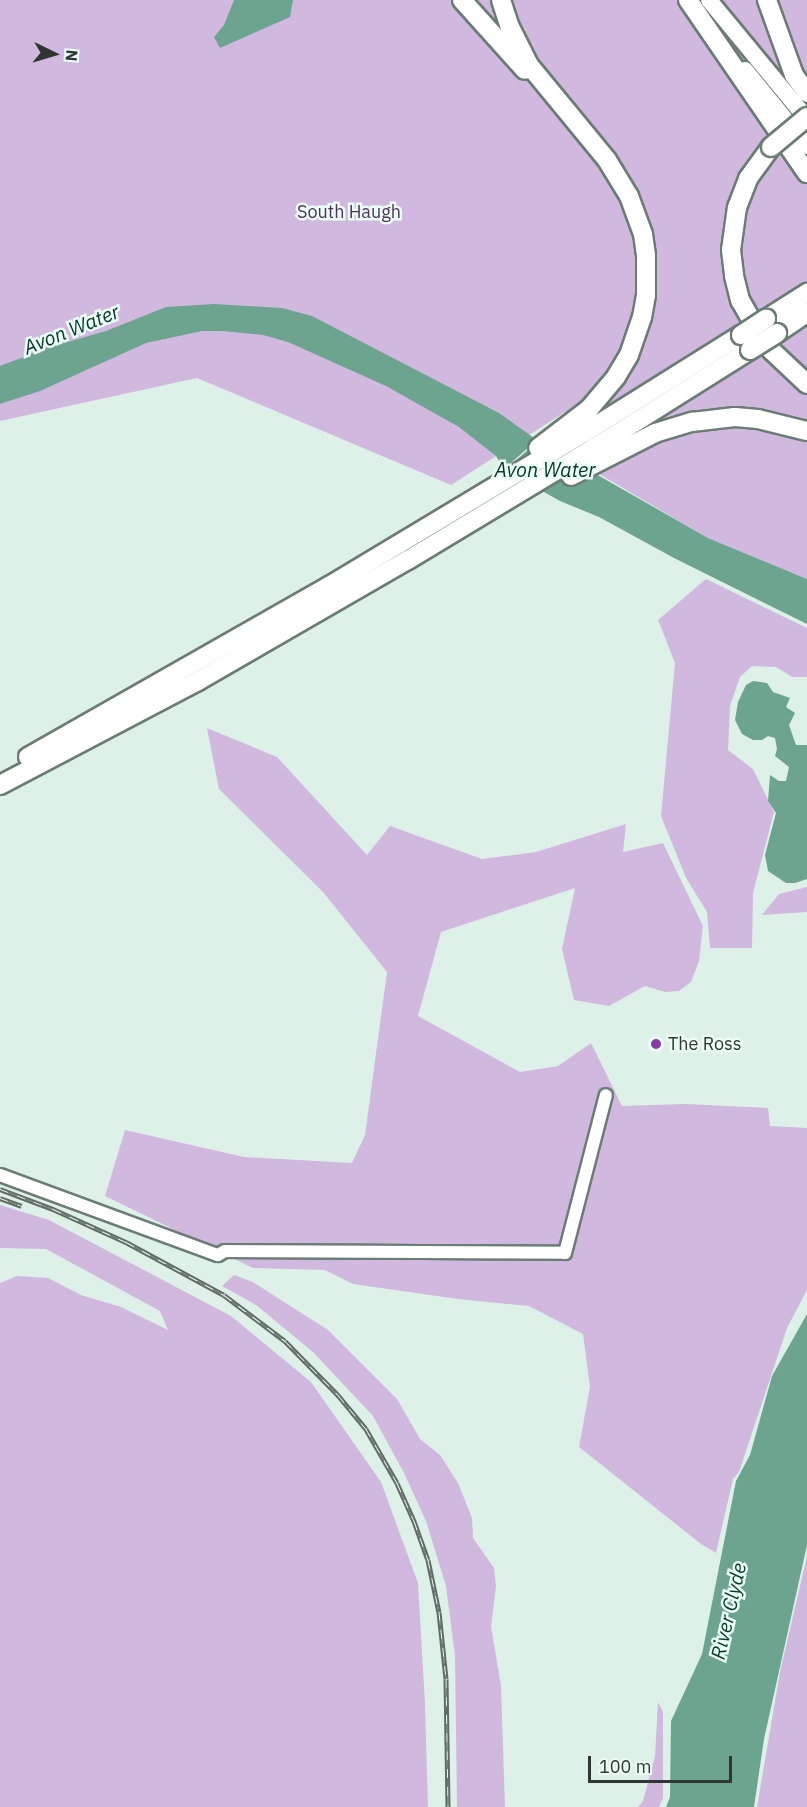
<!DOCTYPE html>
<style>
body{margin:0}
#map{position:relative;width:807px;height:1807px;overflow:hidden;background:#def1e9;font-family:"IBM Plex Sans",sans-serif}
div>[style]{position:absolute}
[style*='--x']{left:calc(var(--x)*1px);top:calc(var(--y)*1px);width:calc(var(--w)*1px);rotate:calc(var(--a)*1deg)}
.green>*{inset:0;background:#d1b8de}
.water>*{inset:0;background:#6da490}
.roads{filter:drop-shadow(2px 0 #6b7c75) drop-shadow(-2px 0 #6b7c75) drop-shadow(0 2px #6b7c75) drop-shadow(0 -2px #6b7c75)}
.minor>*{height:12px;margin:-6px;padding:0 6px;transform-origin:6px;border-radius:6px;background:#fff}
.major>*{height:16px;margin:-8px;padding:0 8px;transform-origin:8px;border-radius:8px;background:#fff}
.highway>*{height:18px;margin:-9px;padding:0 9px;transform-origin:9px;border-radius:9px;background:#fff}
.rail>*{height:5px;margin-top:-2.5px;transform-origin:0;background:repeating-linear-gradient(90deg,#ebfef6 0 9px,#606b66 0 18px);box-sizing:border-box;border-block:2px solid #606b66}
.bridges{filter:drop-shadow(2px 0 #6b7c75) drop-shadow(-2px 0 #6b7c75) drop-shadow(0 2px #6b7c75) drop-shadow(0 -2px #6b7c75)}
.highway-bridge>*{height:18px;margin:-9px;padding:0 9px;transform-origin:9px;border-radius:9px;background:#fff}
.dots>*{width:16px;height:16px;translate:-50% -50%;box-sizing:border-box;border:3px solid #ebfef6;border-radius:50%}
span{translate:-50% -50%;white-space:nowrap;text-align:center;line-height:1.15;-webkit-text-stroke:5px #ebfef6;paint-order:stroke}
.park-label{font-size:18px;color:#512d61}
.poi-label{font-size:18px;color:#2f3633}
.left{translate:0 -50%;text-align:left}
.water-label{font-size:20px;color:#05382b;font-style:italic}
.north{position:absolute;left:24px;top:24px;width:60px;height:60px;-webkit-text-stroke:4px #ebfef6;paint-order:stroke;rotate:95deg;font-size:16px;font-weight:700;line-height:24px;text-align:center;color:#2f3633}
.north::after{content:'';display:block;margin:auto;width:21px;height:27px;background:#2f3633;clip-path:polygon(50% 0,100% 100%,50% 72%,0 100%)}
.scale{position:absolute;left:588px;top:1756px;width:144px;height:27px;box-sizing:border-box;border:3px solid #2f3633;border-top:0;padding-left:8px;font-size:18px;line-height:21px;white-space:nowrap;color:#2f3633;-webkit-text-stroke:4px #ebfef6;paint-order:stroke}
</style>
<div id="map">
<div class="green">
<i style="clip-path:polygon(0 0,807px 0,807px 579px,708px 538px,599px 474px,565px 412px,451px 485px,197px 378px,0 421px)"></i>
<i style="clip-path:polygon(706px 579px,807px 628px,807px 677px,792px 677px,776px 667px,752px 666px,740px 677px,730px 706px,728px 750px,753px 769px,774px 812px,753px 893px,752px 948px,710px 948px,707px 912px,686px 878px,661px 816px,675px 663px,658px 620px)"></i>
<i style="clip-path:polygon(207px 728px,277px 757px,367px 855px,390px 826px,482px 859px,536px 852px,626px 824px,623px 852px,663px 843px,703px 926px,699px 961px,691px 982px,679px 991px,665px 992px,645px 986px,609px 1006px,574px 1000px,562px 949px,575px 888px,441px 932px,418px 1016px,520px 1072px,558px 1066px,591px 1043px,622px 1106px,685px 1104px,768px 1108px,770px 1126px,807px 1128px,807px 1290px,787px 1328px,739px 1472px,733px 1479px,716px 1553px,701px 1544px,579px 1447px,590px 1387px,583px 1334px,529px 1306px,458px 1299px,353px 1284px,325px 1270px,253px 1268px,105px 1196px,125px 1130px,244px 1157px,352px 1163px,365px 1135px,387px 972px,323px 892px,219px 789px)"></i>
<i style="clip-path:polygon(807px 887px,807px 912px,762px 915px,779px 894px)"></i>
<i style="clip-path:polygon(0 1205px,49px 1220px,231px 1316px,311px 1382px,381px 1482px,418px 1583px,425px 1704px,428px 1807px,0 1807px,0 1283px,17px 1276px,48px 1278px,81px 1295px,121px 1307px,168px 1330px,160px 1311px,46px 1249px,0 1248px)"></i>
<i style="clip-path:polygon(234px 1275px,253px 1282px,328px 1330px,397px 1399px,420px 1439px,440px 1455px,458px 1483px,472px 1518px,473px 1538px,494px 1568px,496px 1586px,491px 1626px,501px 1686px,505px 1807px,457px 1807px,455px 1656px,446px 1586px,426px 1521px,404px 1473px,373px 1416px,313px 1352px,256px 1305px,222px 1286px)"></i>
<i style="clip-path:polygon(807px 1556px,807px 1807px,757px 1807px,780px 1672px)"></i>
<i style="clip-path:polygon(658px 1702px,663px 1712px,663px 1798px,659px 1807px,638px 1807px,643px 1801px,655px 1756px)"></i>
</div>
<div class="water">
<i style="clip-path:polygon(234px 0,293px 0,290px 17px,220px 48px,214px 37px,224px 25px)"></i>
<i style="clip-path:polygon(214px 304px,282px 308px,312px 316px,499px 413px,537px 440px,504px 469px,496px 456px,459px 427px,386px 386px,288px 342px,263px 335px,222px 331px,202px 331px,146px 343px,40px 391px,0 404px,0 366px,50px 347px,106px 331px,166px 307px)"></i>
<i style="clip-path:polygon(538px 441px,708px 538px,807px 579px,807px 624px,674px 558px,599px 517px,560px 501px,505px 470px)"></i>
<i style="clip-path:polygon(753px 681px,767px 683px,773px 692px,790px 698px,786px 707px,795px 713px,789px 725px,796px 745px,807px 745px,807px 879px,795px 883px,786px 883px,768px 871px,765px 855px,776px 813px,768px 801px,770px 775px,779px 781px,786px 781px,789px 767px,775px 756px,777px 749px,775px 738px,768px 736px,762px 740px,753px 740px,742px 734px,735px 720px,738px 702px,746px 685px)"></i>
<i style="clip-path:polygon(807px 1314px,807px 1545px,764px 1739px,754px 1807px,666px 1807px,670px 1797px,671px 1721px,702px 1654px,736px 1481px,750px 1455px,772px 1376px)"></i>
</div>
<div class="roads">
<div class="minor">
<i style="--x:0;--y:1175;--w:232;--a:20.2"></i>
<i style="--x:218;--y:1255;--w:8;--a:-30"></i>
<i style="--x:225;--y:1251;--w:340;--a:0.3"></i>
<i style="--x:565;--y:1253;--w:163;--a:-75.5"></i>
</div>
<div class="major">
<i style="--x:709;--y:0;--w:154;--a:50.5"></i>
<i style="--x:745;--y:70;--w:98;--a:50.8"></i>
</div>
<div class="highway">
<i style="--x:462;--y:0;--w:94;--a:48"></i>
<i style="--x:501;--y:0;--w:28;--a:72"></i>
<i style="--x:510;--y:27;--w:42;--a:63.4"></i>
<i style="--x:529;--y:65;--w:123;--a:50.6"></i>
<i style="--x:607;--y:160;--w:42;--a:58.6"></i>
<i style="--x:629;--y:196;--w:40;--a:69.8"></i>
<i style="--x:643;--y:234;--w:22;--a:82"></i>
<i style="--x:646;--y:256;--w:39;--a:90"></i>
<i style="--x:646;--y:295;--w:22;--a:100"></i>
<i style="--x:642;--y:317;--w:40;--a:108.9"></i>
<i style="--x:629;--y:355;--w:26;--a:121"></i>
<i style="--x:616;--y:377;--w:42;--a:130.2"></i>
<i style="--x:589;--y:409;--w:64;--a:142.6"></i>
<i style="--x:688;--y:0;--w:210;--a:55.5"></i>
<i style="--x:767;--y:0;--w:80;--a:70.2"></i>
<i style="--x:794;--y:75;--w:22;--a:54"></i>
<i style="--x:771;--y:147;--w:39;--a:126"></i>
<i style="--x:748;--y:179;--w:30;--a:111"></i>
<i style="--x:737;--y:207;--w:43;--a:97.9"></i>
<i style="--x:731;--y:250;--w:26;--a:83"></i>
<i style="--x:734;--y:276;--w:25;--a:76"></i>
<i style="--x:740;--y:300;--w:40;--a:60.3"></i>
<i style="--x:760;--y:335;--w:20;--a:53"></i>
<i style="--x:772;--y:351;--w:48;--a:43.3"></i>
<i style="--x:766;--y:319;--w:49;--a:-32.4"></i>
<i style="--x:777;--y:333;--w:36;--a:-34"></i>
<i style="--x:571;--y:476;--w:94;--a:-27.1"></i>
<i style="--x:655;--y:433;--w:39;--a:-17"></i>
<i style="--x:692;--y:422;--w:43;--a:-6.6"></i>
<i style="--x:735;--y:417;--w:23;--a:5"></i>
<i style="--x:758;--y:419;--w:50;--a:13.8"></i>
<i style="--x:28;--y:757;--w:346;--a:-29.6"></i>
<i style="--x:329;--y:586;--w:297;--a:-31"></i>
<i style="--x:584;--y:433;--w:185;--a:-32"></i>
<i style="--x:0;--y:785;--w:224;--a:-27.7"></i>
<i style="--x:198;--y:681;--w:242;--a:-30"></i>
<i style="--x:408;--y:560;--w:227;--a:-31.1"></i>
<i style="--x:602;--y:443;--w:175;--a:-32.1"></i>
</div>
</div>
<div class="rail">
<i style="--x:0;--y:1189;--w:57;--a:20.7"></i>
<i style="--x:53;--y:1209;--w:80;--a:24.3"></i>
<i style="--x:126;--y:1242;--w:111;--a:28.4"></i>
<i style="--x:224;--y:1295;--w:76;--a:37"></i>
<i style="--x:285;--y:1341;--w:76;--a:45.5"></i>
<i style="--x:338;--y:1395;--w:44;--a:50.5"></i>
<i style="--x:366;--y:1429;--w:62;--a:60.1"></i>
<i style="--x:397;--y:1483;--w:42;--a:65.9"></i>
<i style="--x:414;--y:1521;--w:41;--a:70.3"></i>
<i style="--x:428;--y:1560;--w:53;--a:78.1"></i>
<i style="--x:439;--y:1612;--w:67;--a:84"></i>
<i style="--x:446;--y:1679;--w:128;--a:89.1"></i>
<i style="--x:0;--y:1198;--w:23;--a:20"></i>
</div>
<div class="bridges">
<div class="highway-bridge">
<i style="--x:771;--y:147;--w:47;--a:-39.8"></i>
<i style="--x:741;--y:335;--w:30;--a:-33"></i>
<i style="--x:750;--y:350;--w:32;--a:-32"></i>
</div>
</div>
<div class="dots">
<i style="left:656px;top:1044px;background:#8839aa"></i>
</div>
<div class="park-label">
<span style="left:349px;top:212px">South Haugh</span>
</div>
<div class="poi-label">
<span class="left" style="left:668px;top:1044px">The Ross</span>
</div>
<div class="water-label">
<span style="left:71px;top:329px;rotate:-22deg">Avon Water</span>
<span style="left:545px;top:469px">Avon Water</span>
<span style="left:728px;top:1611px;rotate:-77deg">River Clyde</span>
</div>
<div class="north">N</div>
<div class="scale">100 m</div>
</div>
